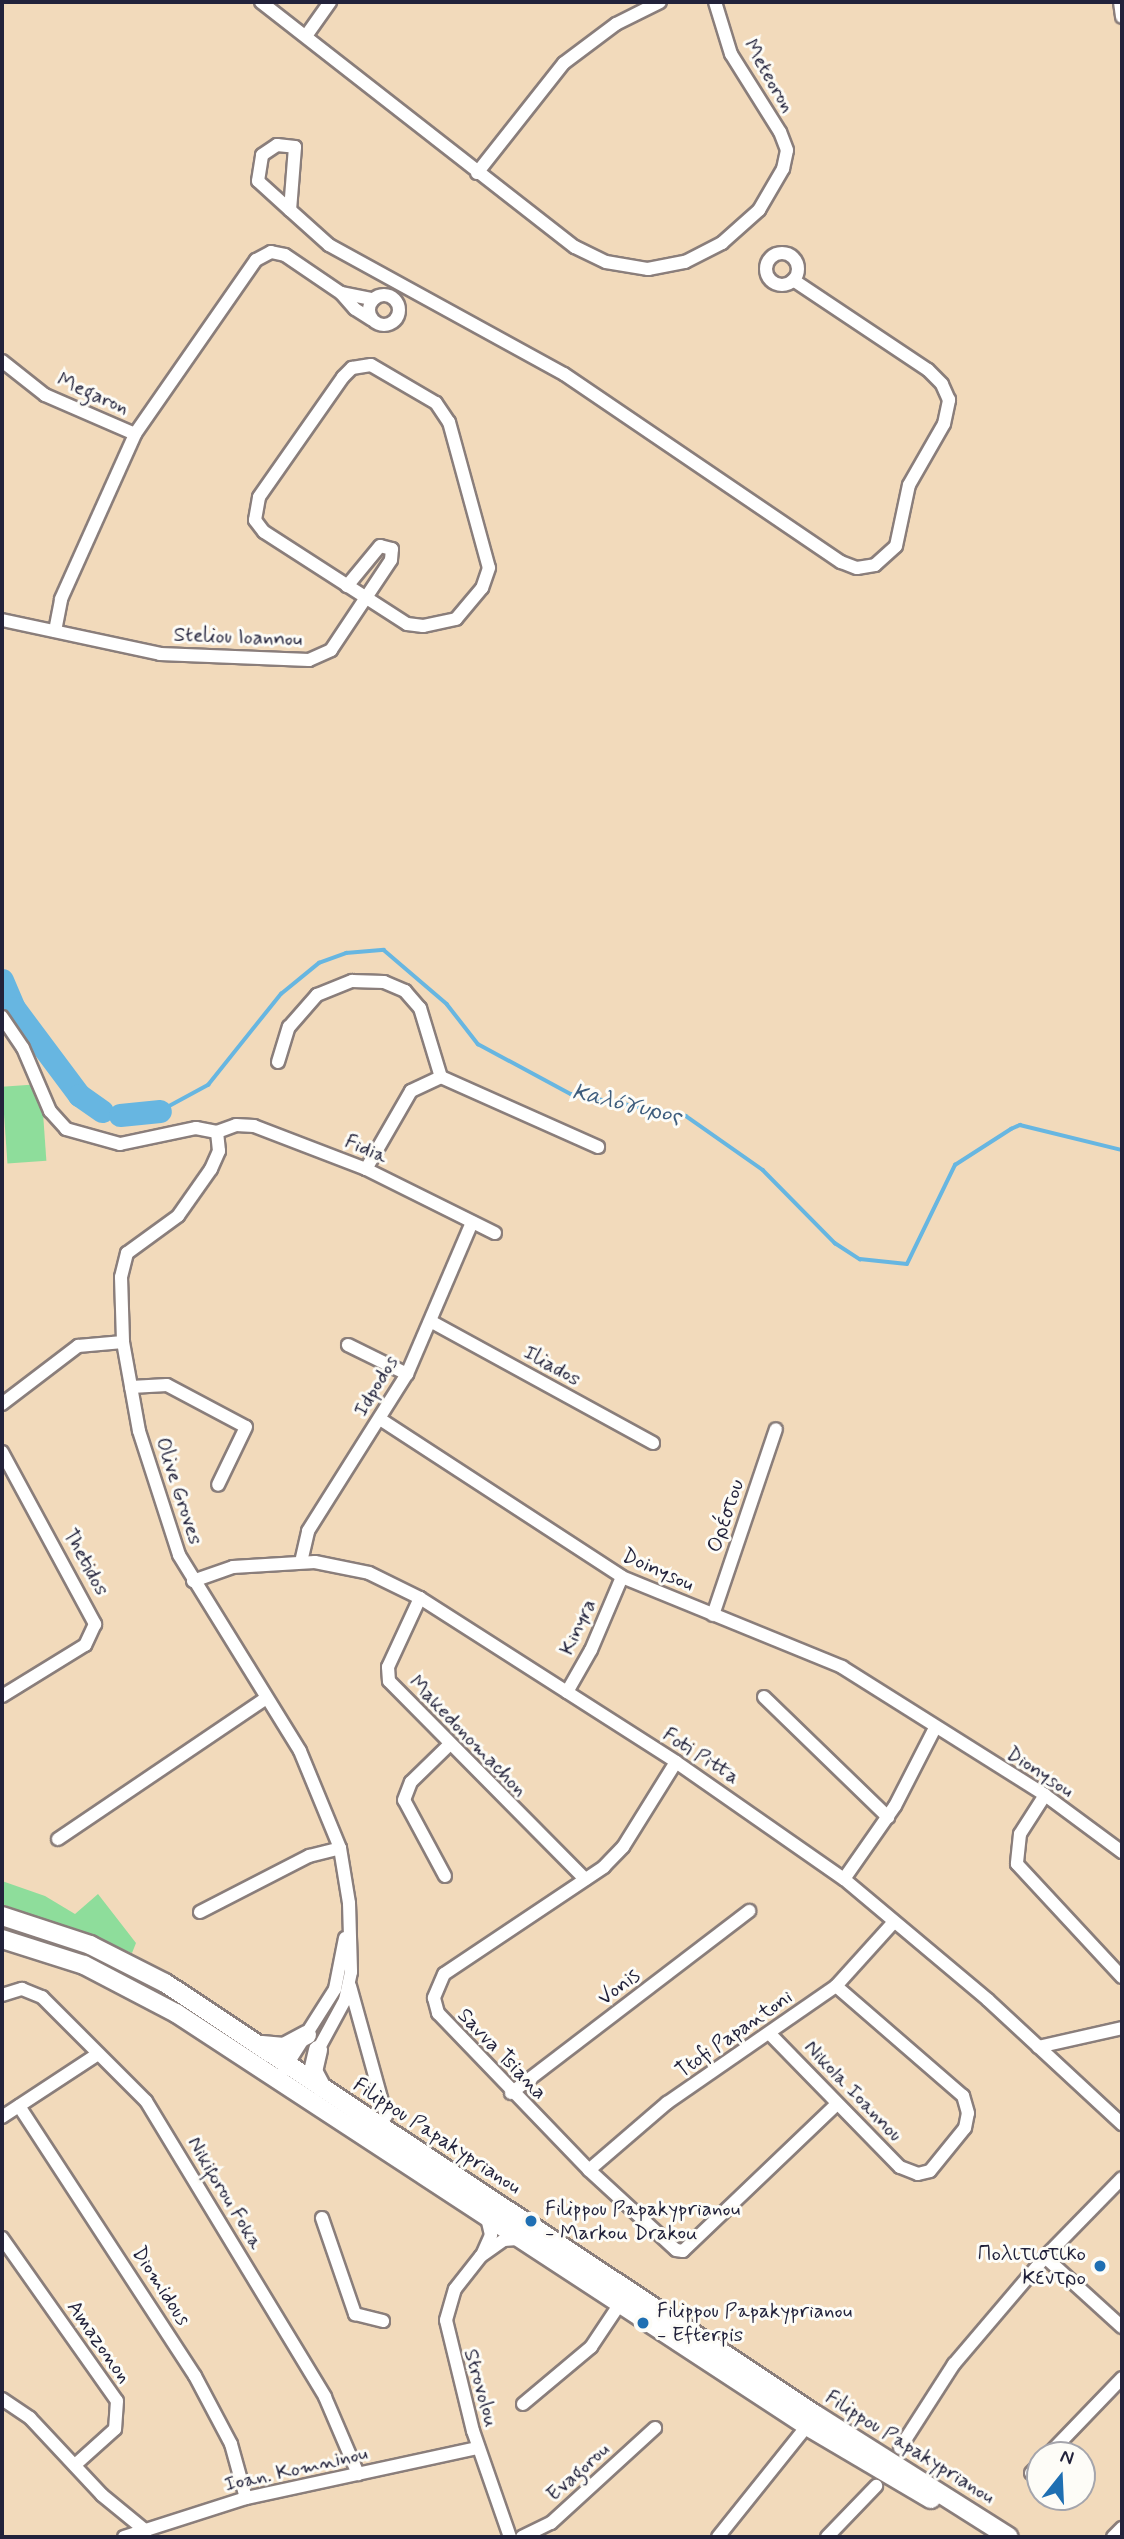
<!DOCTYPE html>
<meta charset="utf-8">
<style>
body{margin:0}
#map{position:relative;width:1124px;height:2539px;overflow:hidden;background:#f2dabb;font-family:Mynerve,sans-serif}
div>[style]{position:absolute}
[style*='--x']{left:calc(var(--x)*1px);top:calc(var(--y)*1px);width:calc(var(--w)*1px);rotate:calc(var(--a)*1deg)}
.green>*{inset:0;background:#8edd9b;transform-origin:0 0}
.stream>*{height:3.5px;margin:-1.75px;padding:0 1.75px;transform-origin:1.75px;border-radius:1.75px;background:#67b6e1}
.river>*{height:23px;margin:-11.5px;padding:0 11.5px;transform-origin:11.5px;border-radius:11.5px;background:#67b6e1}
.roads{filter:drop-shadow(2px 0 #8a7e7b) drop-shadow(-2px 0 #8a7e7b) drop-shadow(0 2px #8a7e7b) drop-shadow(0 -2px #8a7e7b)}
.minor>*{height:12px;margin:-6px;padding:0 6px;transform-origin:6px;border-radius:6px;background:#fff}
.minor>.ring{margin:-6px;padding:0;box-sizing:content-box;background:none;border:12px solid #fff;border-radius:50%}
.secondary>*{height:18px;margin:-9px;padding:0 9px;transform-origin:9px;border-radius:9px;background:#fff}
.dots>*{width:19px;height:19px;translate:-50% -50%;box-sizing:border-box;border:4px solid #fdfcf7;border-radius:50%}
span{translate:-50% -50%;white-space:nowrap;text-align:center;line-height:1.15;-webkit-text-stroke:6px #fdfcf7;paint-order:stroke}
.street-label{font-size:21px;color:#22223b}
.poi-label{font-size:21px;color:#22223b}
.left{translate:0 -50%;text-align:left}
.right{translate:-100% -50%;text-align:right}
.water-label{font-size:23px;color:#3e5d7d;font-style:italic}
.frame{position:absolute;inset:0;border:4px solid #22223b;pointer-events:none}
.north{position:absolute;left:1026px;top:2441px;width:70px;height:70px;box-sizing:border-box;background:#fdfcf7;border:2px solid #a5a5ac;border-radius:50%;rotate:18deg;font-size:19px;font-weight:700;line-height:28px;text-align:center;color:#22223b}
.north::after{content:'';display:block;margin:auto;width:24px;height:32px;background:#1f6fb2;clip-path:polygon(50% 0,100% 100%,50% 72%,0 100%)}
</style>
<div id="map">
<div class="green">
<i style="left:41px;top:1084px;width:77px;height:39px;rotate:86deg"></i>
<i style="clip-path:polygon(2px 1881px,45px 1896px,75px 1914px,98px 1894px,136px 1943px,132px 1953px,2px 1904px)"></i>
</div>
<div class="stream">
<i style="--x:160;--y:1111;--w:55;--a:-28.4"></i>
<i style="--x:208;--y:1085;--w:117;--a:-51.3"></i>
<i style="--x:281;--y:994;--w:49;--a:-39.2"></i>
<i style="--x:319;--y:963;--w:29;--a:-20"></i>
<i style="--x:346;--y:953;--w:38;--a:-5"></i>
<i style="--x:384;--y:950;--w:83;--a:40.6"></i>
<i style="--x:447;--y:1004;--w:51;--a:52.2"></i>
<i style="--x:478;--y:1044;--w:106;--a:28.3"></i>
<i style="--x:571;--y:1094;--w:117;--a:10.8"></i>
<i style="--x:686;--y:1116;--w:94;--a:35"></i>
<i style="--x:763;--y:1170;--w:103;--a:45.4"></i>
<i style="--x:835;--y:1243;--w:30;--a:33"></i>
<i style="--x:860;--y:1259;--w:47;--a:6.1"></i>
<i style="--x:907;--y:1264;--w:110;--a:-64.1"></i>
<i style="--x:955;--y:1165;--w:67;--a:-32.7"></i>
<i style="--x:1011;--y:1129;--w:10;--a:-24"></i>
<i style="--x:1020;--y:1125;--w:105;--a:13.8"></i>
</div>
<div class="river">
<i style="--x:2;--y:980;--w:30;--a:67"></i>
<i style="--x:14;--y:1008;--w:109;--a:53.2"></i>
<i style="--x:79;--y:1095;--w:28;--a:35"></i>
<i style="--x:120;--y:1115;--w:40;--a:-5.7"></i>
</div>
<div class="roads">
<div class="minor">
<i style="--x:261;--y:2;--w:398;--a:38"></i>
<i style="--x:575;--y:247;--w:34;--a:26"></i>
<i style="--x:606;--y:262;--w:43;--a:9.5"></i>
<i style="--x:648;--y:269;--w:38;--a:-11"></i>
<i style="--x:685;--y:262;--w:42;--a:-27.2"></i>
<i style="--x:722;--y:243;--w:50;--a:-41.7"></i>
<i style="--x:759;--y:210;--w:48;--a:-59.7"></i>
<i style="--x:783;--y:169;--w:19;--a:-78"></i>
<i style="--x:787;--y:150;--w:19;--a:-111"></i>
<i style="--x:780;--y:132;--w:92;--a:-122.1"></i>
<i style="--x:731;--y:54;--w:54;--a:-107.1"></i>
<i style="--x:1120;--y:2;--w:15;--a:82"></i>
<i style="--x:306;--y:36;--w:42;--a:-54.8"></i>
<i style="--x:277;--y:145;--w:18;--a:6"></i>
<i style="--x:295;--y:147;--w:63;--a:94.5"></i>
<i style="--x:290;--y:210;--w:43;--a:-137.8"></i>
<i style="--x:258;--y:181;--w:26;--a:-81"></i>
<i style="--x:262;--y:155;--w:18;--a:-34"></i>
<i style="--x:477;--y:173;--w:140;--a:-51.7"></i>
<i style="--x:564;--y:63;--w:65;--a:-36.9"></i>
<i style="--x:616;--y:24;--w:49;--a:-26.6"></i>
<i style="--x:290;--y:210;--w:52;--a:41.9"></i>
<i style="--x:329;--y:245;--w:268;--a:28.8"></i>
<i style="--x:564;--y:374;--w:335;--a:34.2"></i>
<i style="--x:841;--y:562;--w:17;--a:21"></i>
<i style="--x:857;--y:568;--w:18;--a:-9"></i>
<i style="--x:875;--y:565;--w:28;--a:-42"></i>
<i style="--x:896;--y:546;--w:62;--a:-78"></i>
<i style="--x:909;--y:485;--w:70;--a:-60.2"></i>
<i style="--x:944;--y:424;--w:25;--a:-78"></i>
<i style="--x:949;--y:400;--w:17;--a:-114"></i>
<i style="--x:942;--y:384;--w:20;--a:-135"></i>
<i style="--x:928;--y:370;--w:162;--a:-146.3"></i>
<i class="ring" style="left:766px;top:253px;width:20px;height:20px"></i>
<i style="--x:341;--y:293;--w:21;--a:49"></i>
<i style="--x:355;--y:309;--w:19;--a:32"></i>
<i class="ring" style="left:369px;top:295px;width:18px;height:18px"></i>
<i style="--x:2;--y:361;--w:55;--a:38.3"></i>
<i style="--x:45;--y:395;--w:98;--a:23.4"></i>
<i style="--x:371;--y:365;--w:75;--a:30.3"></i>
<i style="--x:436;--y:403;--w:23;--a:56"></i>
<i style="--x:449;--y:422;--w:151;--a:74.7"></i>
<i style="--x:489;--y:568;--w:21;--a:109"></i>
<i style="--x:482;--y:588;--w:40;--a:130"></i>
<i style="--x:456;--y:619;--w:34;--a:168"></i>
<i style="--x:423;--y:626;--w:16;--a:-173"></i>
<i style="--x:407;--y:624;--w:170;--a:-147.2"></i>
<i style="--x:264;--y:532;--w:15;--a:-127"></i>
<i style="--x:255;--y:520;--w:23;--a:-80"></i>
<i style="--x:259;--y:497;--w:146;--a:-55"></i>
<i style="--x:343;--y:377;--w:13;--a:-45"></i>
<i style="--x:352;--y:368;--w:19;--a:-9"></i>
<i style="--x:2;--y:620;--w:162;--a:12.1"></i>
<i style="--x:160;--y:654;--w:149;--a:2.3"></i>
<i style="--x:309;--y:660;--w:24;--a:-24"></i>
<i style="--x:331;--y:650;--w:108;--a:-56.3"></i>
<i style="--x:391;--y:560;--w:11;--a:-85"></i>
<i style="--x:392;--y:549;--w:12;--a:-166"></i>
<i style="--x:380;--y:546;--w:52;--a:129.5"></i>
<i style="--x:55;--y:631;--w:33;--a:-79"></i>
<i style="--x:61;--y:599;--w:181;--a:-65.8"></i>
<i style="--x:135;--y:434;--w:212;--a:-55.2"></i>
<i style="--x:256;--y:260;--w:17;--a:-28"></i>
<i style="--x:271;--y:252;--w:14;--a:12"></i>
<i style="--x:285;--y:255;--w:68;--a:34.2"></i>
<i style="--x:341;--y:293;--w:33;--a:11"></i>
<i style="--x:2;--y:1017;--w:37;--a:56"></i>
<i style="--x:23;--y:1048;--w:69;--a:66.8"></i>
<i style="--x:50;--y:1111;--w:24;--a:48"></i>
<i style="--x:66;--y:1129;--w:56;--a:15.5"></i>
<i style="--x:120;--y:1144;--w:78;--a:-11.9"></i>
<i style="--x:196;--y:1128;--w:21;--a:11"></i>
<i style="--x:278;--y:1062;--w:37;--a:-73"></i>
<i style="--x:289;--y:1027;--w:43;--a:-48.8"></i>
<i style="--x:317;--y:995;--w:38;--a:-22"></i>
<i style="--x:352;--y:981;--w:32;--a:2"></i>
<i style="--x:384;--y:982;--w:23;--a:23"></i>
<i style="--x:405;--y:991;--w:23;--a:49"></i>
<i style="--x:420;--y:1008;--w:72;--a:73.1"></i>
<i style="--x:217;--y:1132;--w:19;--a:84"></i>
<i style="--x:219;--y:1151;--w:20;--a:114"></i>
<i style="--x:211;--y:1169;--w:57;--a:125.1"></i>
<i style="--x:178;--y:1216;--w:63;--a:144"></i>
<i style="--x:127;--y:1253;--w:25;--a:104"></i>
<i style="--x:121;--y:1277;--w:65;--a:88.2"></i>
<i style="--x:123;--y:1342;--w:90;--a:79.8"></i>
<i style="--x:139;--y:1431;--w:130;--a:72.1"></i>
<i style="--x:179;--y:1555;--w:230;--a:58.3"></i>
<i style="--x:300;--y:1751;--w:105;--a:67.6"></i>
<i style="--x:340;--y:1848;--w:56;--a:80.7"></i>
<i style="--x:349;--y:1903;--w:69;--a:88.3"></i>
<i style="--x:351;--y:1972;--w:29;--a:102"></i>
<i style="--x:345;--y:2000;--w:65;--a:118.5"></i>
<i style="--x:217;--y:1132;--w:20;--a:-20"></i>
<i style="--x:236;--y:1125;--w:18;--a:3"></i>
<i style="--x:254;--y:1126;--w:120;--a:21"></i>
<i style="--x:366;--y:1169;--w:144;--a:26.4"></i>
<i style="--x:366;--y:1169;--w:90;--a:-60"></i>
<i style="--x:411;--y:1091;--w:33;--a:-25"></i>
<i style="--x:441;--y:1077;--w:172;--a:24"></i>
<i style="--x:432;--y:1322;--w:252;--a:28.7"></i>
<i style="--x:348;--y:1345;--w:66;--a:26.2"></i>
<i style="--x:131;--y:1387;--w:36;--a:-3"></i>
<i style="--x:167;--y:1385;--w:89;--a:28"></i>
<i style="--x:246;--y:1427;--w:64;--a:115.8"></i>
<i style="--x:2;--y:1404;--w:96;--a:-37.3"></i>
<i style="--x:78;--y:1346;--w:45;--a:-5.1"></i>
<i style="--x:380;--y:1419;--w:289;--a:33.1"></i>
<i style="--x:622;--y:1577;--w:238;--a:22.2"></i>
<i style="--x:842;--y:1667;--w:240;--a:32.2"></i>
<i style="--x:1045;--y:1795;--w:96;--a:36.5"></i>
<i style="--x:2;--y:1452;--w:196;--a:61.6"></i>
<i style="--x:95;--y:1624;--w:23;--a:115"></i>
<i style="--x:85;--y:1645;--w:97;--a:148.4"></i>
<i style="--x:301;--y:1562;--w:32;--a:-77"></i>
<i style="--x:308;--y:1531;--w:186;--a:-57.8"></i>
<i style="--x:407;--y:1374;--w:165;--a:-66.8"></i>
<i style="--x:193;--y:1581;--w:42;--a:-19.3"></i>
<i style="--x:233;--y:1567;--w:82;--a:-3.5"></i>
<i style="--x:315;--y:1562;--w:55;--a:11.5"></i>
<i style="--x:369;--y:1573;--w:57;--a:26.1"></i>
<i style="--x:420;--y:1598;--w:304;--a:32.6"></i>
<i style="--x:676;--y:1762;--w:205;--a:34.9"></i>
<i style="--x:844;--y:1879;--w:188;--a:40"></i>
<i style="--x:988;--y:2000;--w:183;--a:42.8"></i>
<i style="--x:420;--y:1598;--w:76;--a:114.9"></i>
<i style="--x:388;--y:1667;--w:14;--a:86"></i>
<i style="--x:389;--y:1681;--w:279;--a:45.3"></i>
<i style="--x:713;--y:1615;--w:196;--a:-71.3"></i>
<i style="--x:567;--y:1692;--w:48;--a:-60.3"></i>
<i style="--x:591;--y:1650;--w:79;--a:-67"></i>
<i style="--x:764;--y:1697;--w:173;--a:44.1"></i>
<i style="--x:676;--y:1762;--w:100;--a:121.9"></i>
<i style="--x:623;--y:1847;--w:28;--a:134"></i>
<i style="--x:604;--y:1867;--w:192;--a:146.2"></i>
<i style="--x:444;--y:1974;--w:26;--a:113"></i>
<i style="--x:434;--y:1998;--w:16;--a:75"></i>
<i style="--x:438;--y:2013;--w:218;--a:46.1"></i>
<i style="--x:589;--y:2170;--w:118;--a:42.6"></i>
<i style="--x:676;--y:2250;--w:7;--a:8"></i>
<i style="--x:683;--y:2251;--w:213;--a:-43.7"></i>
<i style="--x:1045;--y:1795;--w:46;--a:122.7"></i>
<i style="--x:1020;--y:1834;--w:30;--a:96"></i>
<i style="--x:1017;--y:1864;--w:154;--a:47.1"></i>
<i style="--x:58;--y:1839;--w:251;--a:-34.1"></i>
<i style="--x:445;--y:1876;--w:86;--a:-118.3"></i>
<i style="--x:404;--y:1800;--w:19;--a:-69"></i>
<i style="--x:411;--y:1782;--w:53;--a:-44.2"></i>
<i style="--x:844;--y:1879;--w:89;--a:-55.1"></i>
<i style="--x:895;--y:1806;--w:88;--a:-62.9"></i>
<i style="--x:200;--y:1912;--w:123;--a:-27.2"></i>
<i style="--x:309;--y:1856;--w:32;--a:-14"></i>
<i style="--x:350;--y:1986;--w:135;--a:74.5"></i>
<i style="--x:2;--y:1995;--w:21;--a:-17"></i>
<i style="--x:22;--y:1989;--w:22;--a:22"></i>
<i style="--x:42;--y:1997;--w:147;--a:45"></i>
<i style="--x:146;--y:2101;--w:346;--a:58.8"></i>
<i style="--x:325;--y:2397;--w:84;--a:66.8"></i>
<i style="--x:770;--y:2034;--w:186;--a:45.7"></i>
<i style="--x:900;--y:2167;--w:19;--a:21"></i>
<i style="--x:918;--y:2174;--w:12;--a:-14"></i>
<i style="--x:930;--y:2171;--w:55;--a:-50.9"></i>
<i style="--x:965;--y:2128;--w:15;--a:-79"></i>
<i style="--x:968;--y:2113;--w:18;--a:-106"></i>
<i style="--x:963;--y:2096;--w:168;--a:-139.1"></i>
<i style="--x:1038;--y:2047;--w:86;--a:-12.7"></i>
<i style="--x:283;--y:2071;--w:97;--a:-57.6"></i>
<i style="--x:335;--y:1989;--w:52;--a:-78.9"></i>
<i style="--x:511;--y:2093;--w:300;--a:-37.4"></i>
<i style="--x:19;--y:2106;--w:322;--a:56.9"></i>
<i style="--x:195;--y:2376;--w:77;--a:62.1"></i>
<i style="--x:231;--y:2444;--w:56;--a:74.5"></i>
<i style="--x:2;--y:2117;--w:115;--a:-33.3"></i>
<i style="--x:589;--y:2170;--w:103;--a:-40.7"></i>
<i style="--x:667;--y:2103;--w:206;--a:-34.7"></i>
<i style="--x:836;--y:1986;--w:85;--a:-47.9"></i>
<i style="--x:322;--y:2218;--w:102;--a:71"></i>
<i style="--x:355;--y:2314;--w:29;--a:14"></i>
<i style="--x:2;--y:2238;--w:199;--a:54.8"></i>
<i style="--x:117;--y:2401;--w:28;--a:94"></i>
<i style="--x:115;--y:2429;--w:54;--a:138"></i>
<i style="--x:483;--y:2253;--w:20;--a:-66"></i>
<i style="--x:491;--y:2235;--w:22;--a:-103"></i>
<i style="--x:1045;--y:2257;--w:104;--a:42.3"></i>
<i style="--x:2;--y:2399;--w:34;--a:34"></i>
<i style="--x:30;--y:2418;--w:105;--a:46.9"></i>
<i style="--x:102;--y:2495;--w:57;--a:39.3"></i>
<i style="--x:523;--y:2404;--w:89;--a:-40"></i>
<i style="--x:591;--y:2347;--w:54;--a:-56.3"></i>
<i style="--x:900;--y:2448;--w:100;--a:-57.3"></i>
<i style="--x:954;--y:2364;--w:140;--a:-49.6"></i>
<i style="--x:1045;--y:2257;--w:110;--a:-45.7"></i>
<i style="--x:1048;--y:2455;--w:107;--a:-46.1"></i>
<i style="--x:1031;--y:2473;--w:13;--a:-45"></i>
<i style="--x:124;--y:2537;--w:128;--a:-17.7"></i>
<i style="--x:246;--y:2498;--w:237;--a:-12.2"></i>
<i style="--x:510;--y:2537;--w:112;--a:-109.2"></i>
<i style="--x:473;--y:2431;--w:114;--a:-103.7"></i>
<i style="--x:446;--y:2320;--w:32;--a:-74"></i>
<i style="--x:455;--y:2289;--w:42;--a:-51.8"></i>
<i style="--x:481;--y:2256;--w:28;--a:-35"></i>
<i style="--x:504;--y:2240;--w:16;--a:-4"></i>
<i style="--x:522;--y:2537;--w:32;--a:-26"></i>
<i style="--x:551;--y:2523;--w:141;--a:-42.4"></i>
<i style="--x:718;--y:2537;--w:149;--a:-51.3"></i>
<i style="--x:827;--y:2537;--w:71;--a:-46.1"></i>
<i style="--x:1113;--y:2537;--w:13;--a:-45"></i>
</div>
<div class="secondary">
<i style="--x:2;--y:1916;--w:93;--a:18.2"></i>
<i style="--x:90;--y:1945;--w:84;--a:26.9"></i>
<i style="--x:165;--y:1983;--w:781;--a:33.57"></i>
<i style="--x:816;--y:2415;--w:228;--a:32.3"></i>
<i style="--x:2;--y:1939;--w:86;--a:17.6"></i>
<i style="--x:84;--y:1965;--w:104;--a:27.6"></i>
<i style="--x:176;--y:2013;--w:754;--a:33.21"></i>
<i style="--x:807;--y:2426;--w:144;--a:30.5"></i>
<i style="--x:262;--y:2045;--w:22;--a:5"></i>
<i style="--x:284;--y:2047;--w:26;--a:-28"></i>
<i style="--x:318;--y:2050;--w:22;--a:103"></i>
<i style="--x:313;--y:2071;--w:19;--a:62"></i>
</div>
</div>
<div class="dots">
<i style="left:531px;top:2221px;background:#1f6fb2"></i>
<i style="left:1100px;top:2266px;background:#1f6fb2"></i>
<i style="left:643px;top:2323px;background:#1f6fb2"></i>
</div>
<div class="street-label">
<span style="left:769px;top:76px;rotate:60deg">Meteoron</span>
<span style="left:93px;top:394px;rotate:24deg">Megaron</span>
<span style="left:238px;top:637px;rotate:2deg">Steliou Ioannou</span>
<span style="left:366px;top:1149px;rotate:23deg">Fidia</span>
<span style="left:552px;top:1366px;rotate:29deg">Iliados</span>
<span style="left:376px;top:1386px;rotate:-60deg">Idpodos</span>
<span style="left:179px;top:1491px;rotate:72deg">Olive Groves</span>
<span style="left:726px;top:1516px;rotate:-71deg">Ορέστου</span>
<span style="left:86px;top:1562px;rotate:61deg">Thetidos</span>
<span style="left:658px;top:1570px;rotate:24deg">Doinysou</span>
<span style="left:578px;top:1627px;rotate:-65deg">Kinyra</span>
<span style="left:468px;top:1736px;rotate:46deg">Makedonomachon</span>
<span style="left:701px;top:1756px;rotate:33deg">Foti Pitta</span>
<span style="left:1040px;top:1772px;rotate:33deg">Dionysou</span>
<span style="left:619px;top:1987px;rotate:-37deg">Vonis</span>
<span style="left:734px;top:2034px;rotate:-35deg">Ttofi Papantoni</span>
<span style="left:502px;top:2054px;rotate:46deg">Savva Tsiana</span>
<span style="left:853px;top:2091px;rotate:46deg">Nikola Ioannou</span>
<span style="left:437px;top:2136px;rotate:33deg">Filippou Papakyprianou</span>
<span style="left:225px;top:2193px;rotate:59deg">Nikiforou Foka</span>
<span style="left:161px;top:2286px;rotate:57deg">Diomidous</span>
<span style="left:99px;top:2342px;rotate:55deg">Amazonon</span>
<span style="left:481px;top:2388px;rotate:74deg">Strovolou</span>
<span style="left:910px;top:2447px;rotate:32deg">Filippou Papakyprianou</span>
<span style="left:296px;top:2469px;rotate:-13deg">Ioan. Komninou</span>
<span style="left:578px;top:2472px;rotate:-42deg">Evagorou</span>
</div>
<div class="poi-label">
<span class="left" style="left:545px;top:2221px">Filippou Papakyprianou<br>- Markou Drakou</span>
<span class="right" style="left:1086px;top:2266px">Πολιτιστικο<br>Κεντρο</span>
<span class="left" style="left:657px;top:2323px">Filippou Papakyprianou<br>- Efterpis</span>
</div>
<div class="water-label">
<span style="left:627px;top:1105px;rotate:13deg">Καλόγυρος</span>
</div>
<div class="frame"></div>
<div class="north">N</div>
</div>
